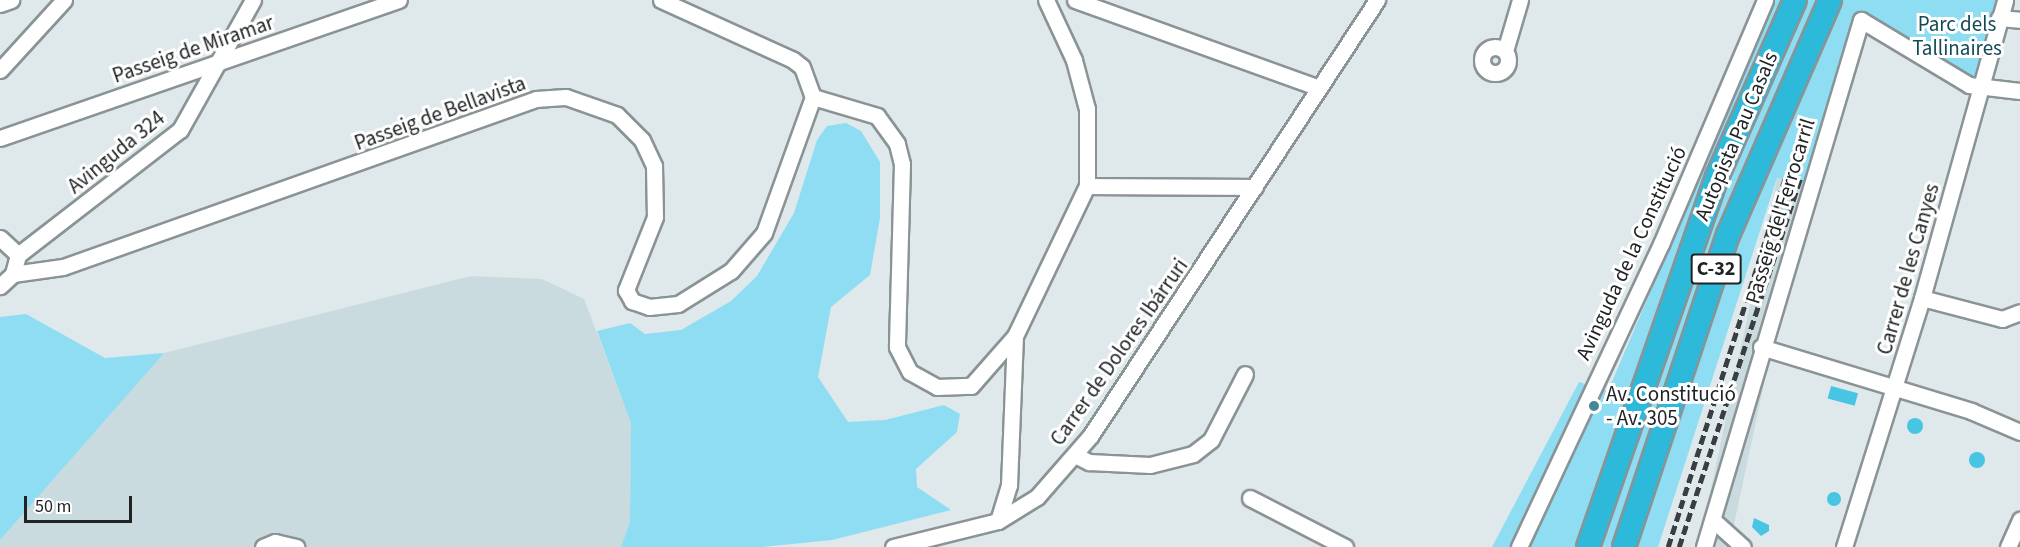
<!DOCTYPE html>
<meta charset="utf-8">
<style>
body{margin:0}
#map{position:relative;width:2020px;height:547px;overflow:hidden;background:#dfe8eb;font-family:"Source Sans 3",sans-serif}
div>[style]{position:absolute}
[style*='--x']{left:calc(var(--x)*1px);top:calc(var(--y)*1px);width:calc(var(--w)*1px);rotate:calc(var(--a)*1deg)}
.built>*{inset:0;background:#cadbe0;transform-origin:0 0}
.green>*{inset:0;background:#8eddf3}
.water>*{inset:0;background:#48c5e3;transform-origin:0 0}
.round{border-radius:50%}
.roads{filter:drop-shadow(2px 0 #8a9395) drop-shadow(-2px 0 #8a9395) drop-shadow(0 2px #8a9395) drop-shadow(0 -2px #8a9395)}
.minor>*{height:15px;margin:-7.5px;padding:0 7.5px;transform-origin:7.5px;border-radius:7.5px;background:#fff}
.minor>.ring{margin:-7.5px;padding:0;box-sizing:content-box;background:none;border:15px solid #fff;border-radius:50%}
.highway>*{height:22px;margin:-11px;padding:0 11px;transform-origin:11px;border-radius:11px;background:#2db9d9}
.rail>*{height:4.5px;margin-top:-2.25px;transform-origin:0;background:repeating-linear-gradient(90deg,#3a3e40 0 9px,transparent 0 13.5px)}
.dots>*{width:16px;height:16px;translate:-50% -50%;box-sizing:border-box;border:3px solid #fff;border-radius:50%}
span{translate:-50% -50%;white-space:nowrap;text-align:center;line-height:1.15;-webkit-text-stroke:6px #fff;paint-order:stroke}
.shield-label span{padding:2px 4px;background:#fff;border:2px solid;border-radius:4px;-webkit-text-stroke-width:0}
.shield-label{font-size:20px;color:#202324;font-weight:700}
.park-label{font-size:21px;color:#144a56}
.street-label{font-size:21px;color:#202324}
.poi-label{font-size:21px;color:#202324}
.left{translate:0 -50%;text-align:left}
.scale{position:absolute;left:24px;top:496px;width:108px;height:27px;box-sizing:border-box;border:3px solid #202324;border-top:0;padding-left:8px;font-size:18px;line-height:21px;white-space:nowrap;color:#202324;-webkit-text-stroke:4px #fff;paint-order:stroke}
</style>
<div id="map">
<div class="built">
<i style="left:1777px;top:178px;width:30px;height:387px;rotate:12deg"></i>
<i style="clip-path:polygon(471px 276px,542px 279px,584px 299px,631px 422px,630px 521px,621px 547px,0 547px,0 540px,90px 431px,164px 353px)"></i>
</div>
<div class="green">
<i style="clip-path:polygon(1775px 0,2005px 0,1981px 88px,1861px 20px,1806px 184px,1777px 178px,1658px 547px,1492px 547px,1579px 382px,1608px 391px)"></i>
<i style="clip-path:polygon(846px 123px,861px 131px,880px 162px,880px 218px,870px 275px,831px 307px,818px 377px,848px 422px,885px 420px,944px 405px,960px 414px,957px 432px,916px 469px,917px 487px,951px 510px,832px 540px,761px 547px,621px 547px,630px 521px,631px 423px,597px 331px,630px 323px,645px 334px,681px 330px,731px 301px,757px 276px,794px 213px,817px 140px,827px 126px)"></i>
<i style="clip-path:polygon(26px 314px,105px 358px,164px 353px,0 540px,0 317px)"></i>
</div>
<div class="water">
<i style="left:1831px;top:386px;width:28px;height:13px;rotate:15deg"></i>
<i class="round" style="left:1907px;top:418px;width:16px;height:16px"></i>
<i class="round" style="left:1969px;top:452px;width:16px;height:16px"></i>
<i class="round" style="left:1827px;top:492px;width:14px;height:14px"></i>
<i style="clip-path:polygon(1754px 518px,1769px 525px,1769px 531px,1761px 536px,1752px 527px)"></i>
</div>
<div class="roads">
<div class="minor">
<i style="--x:661;--y:0;--w:145;--a:24.4"></i>
<i style="--x:793;--y:60;--w:11;--a:38"></i>
<i style="--x:802;--y:67;--w:32;--a:70"></i>
<i style="--x:1075;--y:0;--w:259;--a:19.8"></i>
<i style="--x:0;--y:4;--w:12;--a:-20"></i>
<i style="--x:1999;--y:18;--w:21;--a:5"></i>
<i class="ring" style="left:1482px;top:47px;width:11px;height:11px"></i>
<i style="--x:1505;--y:51;--w:53;--a:-73.6"></i>
<i style="--x:0;--y:70;--w:95;--a:-47.6"></i>
<i style="--x:813;--y:97;--w:67;--a:16.5"></i>
<i style="--x:877;--y:116;--w:34;--a:54"></i>
<i style="--x:897;--y:144;--w:21;--a:76"></i>
<i style="--x:902;--y:164;--w:183;--a:91.6"></i>
<i style="--x:897;--y:347;--w:28;--a:63"></i>
<i style="--x:910;--y:372;--w:31;--a:29"></i>
<i style="--x:937;--y:387;--w:34;--a:-2"></i>
<i style="--x:971;--y:386;--w:67;--a:-48.7"></i>
<i style="--x:0;--y:138;--w:422;--a:-19.1"></i>
<i style="--x:1087;--y:186;--w:168;--a:0.3"></i>
<i style="--x:0;--y:238;--w:25;--a:43"></i>
<i style="--x:18;--y:255;--w:20;--a:105"></i>
<i style="--x:13;--y:274;--w:18;--a:137"></i>
<i style="--x:18;--y:255;--w:205;--a:-37.7"></i>
<i style="--x:180;--y:130;--w:149;--a:-60.7"></i>
<i style="--x:13;--y:274;--w:50;--a:-8"></i>
<i style="--x:63;--y:267;--w:502;--a:-19.55"></i>
<i style="--x:536;--y:99;--w:30;--a:-4"></i>
<i style="--x:566;--y:97;--w:54;--a:19.4"></i>
<i style="--x:617;--y:115;--w:35;--a:45"></i>
<i style="--x:642;--y:140;--w:29;--a:65"></i>
<i style="--x:654;--y:166;--w:51;--a:88.9"></i>
<i style="--x:655;--y:217;--w:79;--a:111.7"></i>
<i style="--x:626;--y:290;--w:13;--a:61"></i>
<i style="--x:632;--y:301;--w:18;--a:19"></i>
<i style="--x:649;--y:307;--w:29;--a:-6"></i>
<i style="--x:678;--y:304;--w:62;--a:-31.9"></i>
<i style="--x:731;--y:271;--w:50;--a:-49"></i>
<i style="--x:764;--y:233;--w:145;--a:-70.2"></i>
<i style="--x:1922;--y:298;--w:83;--a:14.7"></i>
<i style="--x:2002;--y:319;--w:19;--a:-21"></i>
<i style="--x:1761;--y:347;--w:220;--a:16.9"></i>
<i style="--x:1971;--y:411;--w:53;--a:23.2"></i>
<i style="--x:1075;--y:455;--w:16;--a:27"></i>
<i style="--x:1089;--y:462;--w:61;--a:2.8"></i>
<i style="--x:1150;--y:465;--w:44;--a:-14.3"></i>
<i style="--x:1193;--y:454;--w:23;--a:-38"></i>
<i style="--x:1211;--y:440;--w:74;--a:-62.7"></i>
<i style="--x:1250;--y:498;--w:107;--a:27.3"></i>
<i style="--x:1713;--y:520;--w:40;--a:42"></i>
<i style="--x:998;--y:521;--w:46;--a:-31.6"></i>
<i style="--x:1037;--y:497;--w:82;--a:-48.9"></i>
<i style="--x:1091;--y:435;--w:521;--a:-56.68"></i>
<i style="--x:263;--y:547;--w:13;--a:-23"></i>
<i style="--x:275;--y:542;--w:22;--a:13"></i>
<i style="--x:893;--y:547;--w:108;--a:-13.9"></i>
<i style="--x:998;--y:521;--w:38;--a:-73"></i>
<i style="--x:1009;--y:485;--w:149;--a:-87.7"></i>
<i style="--x:1015;--y:336;--w:166;--a:-64.4"></i>
<i style="--x:1087;--y:186;--w:77;--a:-90"></i>
<i style="--x:1087;--y:109;--w:51;--a:-104.9"></i>
<i style="--x:1074;--y:60;--w:66;--a:-115"></i>
<i style="--x:1519;--y:547;--w:335;--a:-64.9"></i>
<i style="--x:1661;--y:244;--w:265;--a:-66.9"></i>
<i style="--x:1704;--y:547;--w:550;--a:-73.41"></i>
<i style="--x:1861;--y:20;--w:126;--a:31"></i>
<i style="--x:1969;--y:85;--w:51;--a:6.7"></i>
<i style="--x:1844;--y:547;--w:261;--a:-72.6"></i>
<i style="--x:1922;--y:298;--w:309;--a:-74.4"></i>
<i style="--x:2008;--y:547;--w:30;--a:-66"></i>
</div>
<div class="highway">
<i style="--x:1588;--y:547;--w:392;--a:-70.8"></i>
<i style="--x:1717;--y:177;--w:193;--a:-66.2"></i>
<i style="--x:1624;--y:547;--w:329;--a:-71.6"></i>
<i style="--x:1728;--y:235;--w:256;--a:-66.5"></i>
</div>
</div>
<div class="rail">
<i style="--x:1668;--y:547;--w:386;--a:-72.4"></i>
<i style="--x:1679;--y:547;--w:391;--a:-71.8"></i>
</div>
<div class="dots">
<i style="left:1594px;top:406px;background:#458798"></i>
</div>
<div class="shield-label">
<span style="left:1716px;top:269px">C-32</span>
</div>
<div class="park-label">
<span style="left:1957px;top:36px">Parc dels<br>Tallinaires</span>
</div>
<div class="street-label">
<span style="left:193px;top:49px;rotate:-19deg">Passeig de Miramar</span>
<span style="left:440px;top:113px;rotate:-20deg">Passeig de Bellavista</span>
<span style="left:1736px;top:136px;rotate:-67deg">Autopista Pau Casals</span>
<span style="left:116px;top:152px;rotate:-39deg">Avinguda 324</span>
<span style="left:1780px;top:211px;rotate:-73deg">Passeig del Ferrocarril</span>
<span style="left:1631px;top:253px;rotate:-65deg">Avinguda de la Constitució</span>
<span style="left:1908px;top:269px;rotate:-74deg">Carrer de les Canyes</span>
<span style="left:1119px;top:352px;rotate:-55deg">Carrer de Dolores Ibárruri</span>
</div>
<div class="poi-label">
<span class="left" style="left:1606px;top:406px">Av. Constitució<br>- Av. 305</span>
</div>
<div class="scale">50 m</div>
</div>
